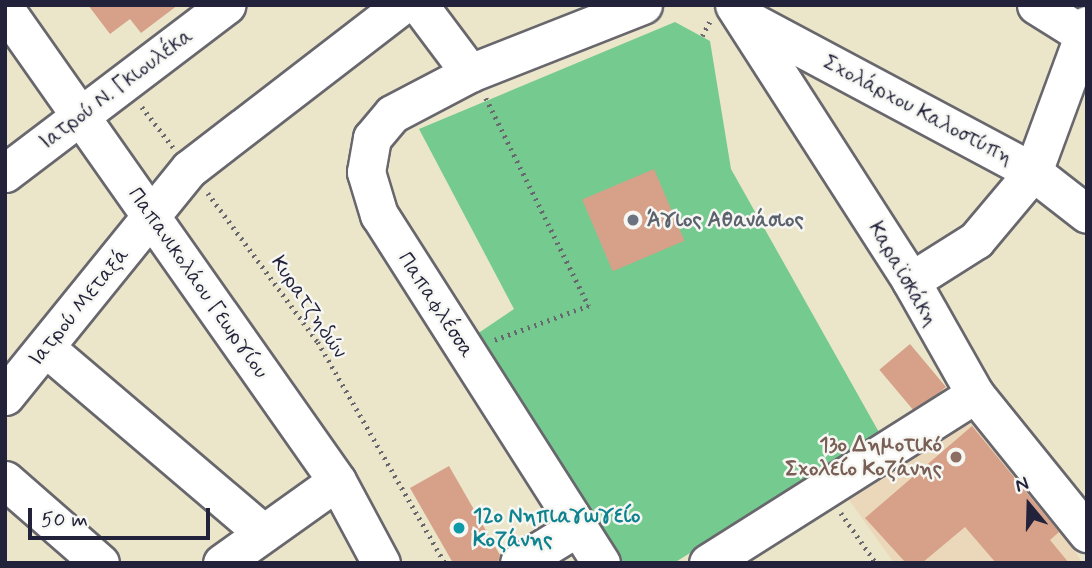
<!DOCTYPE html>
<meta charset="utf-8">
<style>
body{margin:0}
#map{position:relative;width:1092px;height:568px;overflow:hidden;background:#ebe6c9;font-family:Mynerve,sans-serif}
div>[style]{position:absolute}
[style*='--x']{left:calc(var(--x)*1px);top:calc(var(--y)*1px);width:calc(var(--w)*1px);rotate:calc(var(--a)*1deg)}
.built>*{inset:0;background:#ebd8ba}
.green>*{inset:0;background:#75cb8f}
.building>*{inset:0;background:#d6a188;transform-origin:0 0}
.path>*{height:4.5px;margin-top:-2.25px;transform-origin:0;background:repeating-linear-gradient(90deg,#68676d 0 2px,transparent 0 7px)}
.roads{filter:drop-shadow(2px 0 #68676d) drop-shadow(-2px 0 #68676d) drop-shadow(0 2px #68676d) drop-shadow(0 -2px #68676d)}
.minor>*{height:37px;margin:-18.5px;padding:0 18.5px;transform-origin:18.5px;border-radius:18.5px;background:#fff}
.dots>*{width:19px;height:19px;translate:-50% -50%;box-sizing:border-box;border:4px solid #f6f6f2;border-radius:50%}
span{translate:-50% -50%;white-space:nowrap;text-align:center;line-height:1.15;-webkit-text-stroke:5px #f6f6f2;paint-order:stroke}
.street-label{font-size:21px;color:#22223b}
.worship-label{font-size:21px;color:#5b616d;font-weight:700}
.left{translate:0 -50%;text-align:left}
.education-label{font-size:21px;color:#785e54;font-weight:700}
.right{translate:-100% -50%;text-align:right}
.culture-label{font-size:21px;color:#0d838f;font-weight:700}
.frame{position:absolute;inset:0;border:7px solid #22223b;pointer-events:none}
.north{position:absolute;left:994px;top:470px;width:70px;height:70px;-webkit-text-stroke:5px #f6f6f2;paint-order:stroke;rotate:341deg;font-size:19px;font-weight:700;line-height:28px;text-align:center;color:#22223b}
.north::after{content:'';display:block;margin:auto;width:24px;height:32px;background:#22223b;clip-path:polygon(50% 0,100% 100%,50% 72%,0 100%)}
.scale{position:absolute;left:28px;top:508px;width:182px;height:32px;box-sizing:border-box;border:4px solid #22223b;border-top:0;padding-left:9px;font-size:21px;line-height:24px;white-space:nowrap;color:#22223b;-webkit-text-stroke:5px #f6f6f2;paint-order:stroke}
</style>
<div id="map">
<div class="built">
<i style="clip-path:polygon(970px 416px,1069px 540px,1082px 563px,894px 563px,847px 497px)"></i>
</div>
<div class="green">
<i style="clip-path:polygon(675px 22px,710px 41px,731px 169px,880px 434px,674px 563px,617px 563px,474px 336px,514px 309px,419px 129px)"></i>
</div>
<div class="building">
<i style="clip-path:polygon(88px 5px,178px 5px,141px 33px,130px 19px,110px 34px)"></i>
<i style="left:654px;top:169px;width:78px;height:78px;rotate:67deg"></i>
<i style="left:910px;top:344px;width:56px;height:40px;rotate:50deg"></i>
<i style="clip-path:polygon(972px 426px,1059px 532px,1050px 540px,1069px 563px,996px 563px,965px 527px,922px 563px,906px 563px,865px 518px)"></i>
<i style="clip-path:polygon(449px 466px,500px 555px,498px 563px,453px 563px,410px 488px)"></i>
</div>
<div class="path">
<i style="--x:702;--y:36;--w:17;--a:-62"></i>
<i style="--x:486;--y:98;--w:232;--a:63.7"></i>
<i style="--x:589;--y:306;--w:102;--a:160"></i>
<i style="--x:142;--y:107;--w:51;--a:52.2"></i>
<i style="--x:208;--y:193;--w:185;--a:53.6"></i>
<i style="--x:318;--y:342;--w:255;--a:60.1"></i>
<i style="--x:841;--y:513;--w:61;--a:55"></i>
</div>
<div class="roads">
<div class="minor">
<i style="--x:419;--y:5;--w:85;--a:53.1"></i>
<i style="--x:734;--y:5;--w:328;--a:57.3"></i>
<i style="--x:911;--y:281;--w:130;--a:60.5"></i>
<i style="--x:975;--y:394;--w:179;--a:51.1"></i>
<i style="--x:1036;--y:5;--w:60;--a:32.1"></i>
<i style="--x:5;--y:9;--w:577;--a:54.88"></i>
<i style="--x:337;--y:481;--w:93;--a:61.8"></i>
<i style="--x:747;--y:19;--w:324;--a:28.1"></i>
<i style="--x:1033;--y:172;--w:68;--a:37.9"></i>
<i style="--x:5;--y:173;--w:278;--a:-37.2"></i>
<i style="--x:911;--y:281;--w:77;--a:-32.2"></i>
<i style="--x:976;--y:240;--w:89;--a:-50"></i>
<i style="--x:1033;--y:172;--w:157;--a:-69.8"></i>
<i style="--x:46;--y:348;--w:282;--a:40.4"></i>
<i style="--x:5;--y:396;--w:292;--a:-51"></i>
<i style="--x:189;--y:169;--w:269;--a:-37.6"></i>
<i style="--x:5;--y:480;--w:126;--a:41.1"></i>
<i style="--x:222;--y:563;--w:141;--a:-35.5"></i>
<i style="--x:519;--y:563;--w:69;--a:-31.4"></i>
<i style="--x:601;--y:563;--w:413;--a:-122.5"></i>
<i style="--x:379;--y:215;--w:45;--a:-106.8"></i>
<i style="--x:366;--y:172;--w:35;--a:-80"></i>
<i style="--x:372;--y:138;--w:31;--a:-50"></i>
<i style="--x:392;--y:114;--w:88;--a:-27.7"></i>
<i style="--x:470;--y:73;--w:186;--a:-21.5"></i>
<i style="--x:708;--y:563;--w:316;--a:-32.3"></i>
</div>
</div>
<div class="dots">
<i style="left:633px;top:220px;background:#6b7280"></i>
<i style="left:956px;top:457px;background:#8d6e63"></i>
<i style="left:459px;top:528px;background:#0f9aa8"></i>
</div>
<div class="street-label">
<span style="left:116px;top:89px;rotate:-37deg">Ιατρού N. Γκιουλέκα</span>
<span style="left:918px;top:110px;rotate:28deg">Σχολάρχου Καλοστύπη</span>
<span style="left:903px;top:274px;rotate:60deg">Καραϊσκάκη</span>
<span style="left:198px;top:283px;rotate:55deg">Παπανικολάου Γεωργίου</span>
<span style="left:436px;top:305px;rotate:57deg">Παπαφλέσσα</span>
<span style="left:79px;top:307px;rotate:-51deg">Ιατρού Μεταξά</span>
<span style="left:309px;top:307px;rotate:56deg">Κυρατζηδών</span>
</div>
<div class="worship-label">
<span class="left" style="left:647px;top:220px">Άγιος Αθανάσιος</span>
</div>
<div class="education-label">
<span class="right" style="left:942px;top:457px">13ο Δημοτικό<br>Σχολείο Κοζάνης</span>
</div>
<div class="culture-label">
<span class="left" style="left:473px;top:528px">12ο Νηπιαγωγείο<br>Κοζάνης</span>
</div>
<div class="frame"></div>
<div class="north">N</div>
<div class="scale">50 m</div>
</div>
